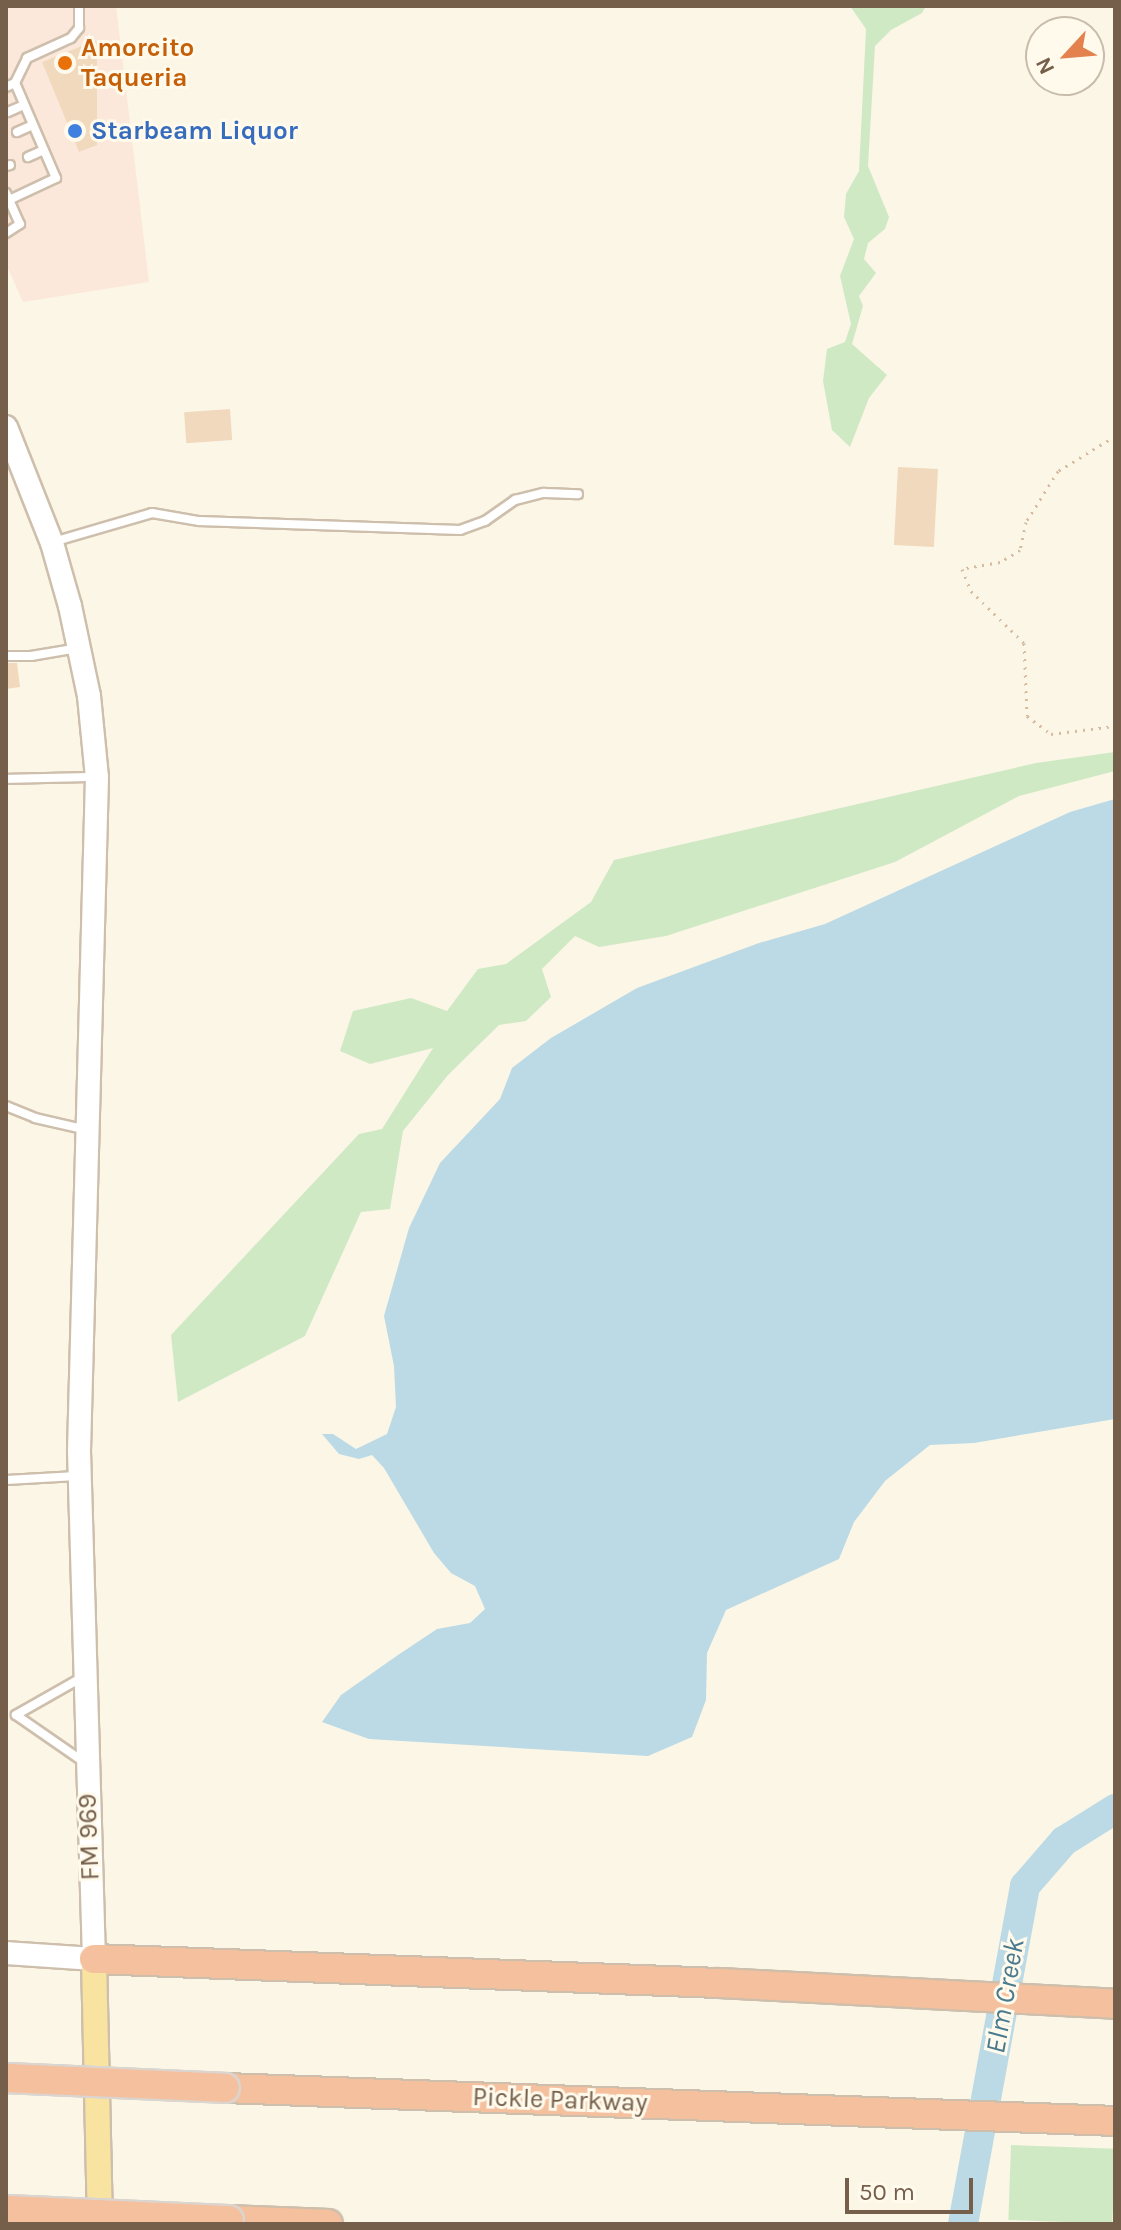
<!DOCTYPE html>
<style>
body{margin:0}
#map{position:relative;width:1121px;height:2230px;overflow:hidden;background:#fcf6e6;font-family:Karla,sans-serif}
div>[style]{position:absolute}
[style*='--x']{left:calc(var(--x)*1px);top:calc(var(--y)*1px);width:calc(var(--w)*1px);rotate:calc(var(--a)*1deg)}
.commercial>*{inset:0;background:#fce8da}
.green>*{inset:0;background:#cfe9c5;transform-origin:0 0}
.water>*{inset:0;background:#bbdae5}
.river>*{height:30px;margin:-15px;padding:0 15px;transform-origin:15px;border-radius:15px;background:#bbdae5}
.building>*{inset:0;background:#f1d9be;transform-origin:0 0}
.path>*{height:3px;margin-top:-1.5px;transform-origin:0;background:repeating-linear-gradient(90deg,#d6bca1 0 2px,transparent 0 8px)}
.roads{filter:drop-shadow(2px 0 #cebfac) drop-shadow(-2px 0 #cebfac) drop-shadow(0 2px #cebfac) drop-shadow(0 -2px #cebfac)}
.lane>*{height:8px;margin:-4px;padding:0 4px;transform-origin:4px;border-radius:4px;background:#fff}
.secondary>*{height:22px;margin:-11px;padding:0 11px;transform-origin:11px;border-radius:11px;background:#fff}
.primary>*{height:24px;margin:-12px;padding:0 12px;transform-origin:12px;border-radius:12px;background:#f9e3a0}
.highway>*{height:28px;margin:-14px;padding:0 14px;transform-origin:14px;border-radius:14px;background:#f5c09e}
.bridges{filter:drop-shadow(2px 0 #dbd5d0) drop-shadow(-2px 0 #dbd5d0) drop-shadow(0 2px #dbd5d0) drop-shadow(0 -2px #dbd5d0)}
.highway-bridge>*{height:28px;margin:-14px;padding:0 14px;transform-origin:14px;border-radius:14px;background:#f5c09e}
.dots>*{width:22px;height:22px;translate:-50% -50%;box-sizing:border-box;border:4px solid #fffaec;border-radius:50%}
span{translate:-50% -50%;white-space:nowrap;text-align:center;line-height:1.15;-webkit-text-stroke:6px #fffaec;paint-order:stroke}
.food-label{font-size:26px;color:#c56008;font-weight:700}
.left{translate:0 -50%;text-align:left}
.shop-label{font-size:26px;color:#366cbe;font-weight:700}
.street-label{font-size:26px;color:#755f4b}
.water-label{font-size:28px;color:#487a8f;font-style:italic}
.frame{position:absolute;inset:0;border:8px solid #755f4b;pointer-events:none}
.north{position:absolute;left:1025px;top:16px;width:80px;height:80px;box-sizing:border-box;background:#fffaec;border:2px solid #c8bcac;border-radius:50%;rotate:244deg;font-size:22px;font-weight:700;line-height:32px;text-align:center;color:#755f4b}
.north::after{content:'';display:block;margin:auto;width:28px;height:36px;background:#e3824e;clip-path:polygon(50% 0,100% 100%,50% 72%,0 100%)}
.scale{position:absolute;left:845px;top:2178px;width:128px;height:36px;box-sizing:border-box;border:4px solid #755f4b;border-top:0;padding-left:10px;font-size:24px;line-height:28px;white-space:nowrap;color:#755f4b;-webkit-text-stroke:6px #fffaec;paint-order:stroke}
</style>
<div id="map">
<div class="commercial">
<i style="clip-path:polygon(6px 6px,116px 6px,149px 282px,23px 302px,6px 264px)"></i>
</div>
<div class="green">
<i style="clip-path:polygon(850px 6px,926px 6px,922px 13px,891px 30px,875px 46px,868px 166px,889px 217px,885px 229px,868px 243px,864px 259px,876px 273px,859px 296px,863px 306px,852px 344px,887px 375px,869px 398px,850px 447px,832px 430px,823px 381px,827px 349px,845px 342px,851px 324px,840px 276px,854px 239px,844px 217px,846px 194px,859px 171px,866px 29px)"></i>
<i style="clip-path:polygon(1115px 752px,1115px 771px,1019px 796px,895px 862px,666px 936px,599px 947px,575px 936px,542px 969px,551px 997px,526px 1021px,499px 1025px,448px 1075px,403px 1131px,390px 1209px,361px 1212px,305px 1336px,178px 1402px,171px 1335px,359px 1134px,382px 1129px,433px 1048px,370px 1064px,340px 1051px,353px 1011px,411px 998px,447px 1011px,478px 969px,506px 964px,591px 902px,614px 860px,1036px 763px)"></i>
<i style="left:1011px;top:2145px;width:104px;height:75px;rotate:2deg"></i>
</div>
<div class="water">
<i style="clip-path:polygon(1115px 799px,1115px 1419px,974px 1443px,930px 1445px,885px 1481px,854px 1522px,839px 1559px,726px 1610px,707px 1653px,706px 1700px,692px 1737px,648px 1756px,369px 1739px,322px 1722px,341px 1695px,398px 1655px,437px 1629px,470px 1623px,485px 1609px,475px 1586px,451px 1573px,434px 1553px,384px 1468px,372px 1455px,359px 1459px,339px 1454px,322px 1434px,333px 1434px,356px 1449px,387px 1434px,396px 1407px,394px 1366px,384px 1316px,409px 1228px,440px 1163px,500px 1099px,512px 1068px,551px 1038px,637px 988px,759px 943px,825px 924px,1070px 812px)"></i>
</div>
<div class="river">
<i style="--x:963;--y:2224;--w:344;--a:-79.6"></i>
<i style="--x:1025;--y:1886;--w:60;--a:-49.1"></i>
<i style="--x:1064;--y:1841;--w:60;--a:-32.1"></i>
</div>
<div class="building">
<i style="clip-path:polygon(97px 40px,97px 145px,79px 152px,42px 62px)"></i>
<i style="left:230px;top:409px;width:31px;height:46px;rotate:86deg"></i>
<i style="left:898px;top:467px;width:40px;height:78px;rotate:3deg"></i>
<i style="clip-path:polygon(6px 663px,17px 663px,20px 687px,6px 689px)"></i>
</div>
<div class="path">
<i style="--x:1115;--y:436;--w:67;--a:148.4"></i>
<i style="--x:1058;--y:471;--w:60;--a:122.1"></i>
<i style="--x:1026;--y:522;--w:29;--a:102"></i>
<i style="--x:1020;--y:550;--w:23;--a:149"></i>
<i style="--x:1000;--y:562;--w:39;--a:170"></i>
<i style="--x:962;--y:569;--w:24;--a:68"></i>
<i style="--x:971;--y:591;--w:74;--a:44.5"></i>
<i style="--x:1024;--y:643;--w:73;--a:87.6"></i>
<i style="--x:1027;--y:716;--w:30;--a:37"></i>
<i style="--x:1051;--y:734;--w:64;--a:-7.1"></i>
</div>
<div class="roads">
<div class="lane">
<i style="--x:6;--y:87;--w:10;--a:-24"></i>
<i style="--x:15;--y:83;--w:28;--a:-64"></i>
<i style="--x:27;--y:58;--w:48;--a:-24.4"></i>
<i style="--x:71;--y:38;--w:13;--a:-51"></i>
<i style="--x:79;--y:28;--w:22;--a:-90"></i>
<i style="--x:8;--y:112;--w:17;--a:-24"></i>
<i style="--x:17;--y:132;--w:17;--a:-24"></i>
<i style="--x:28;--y:157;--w:17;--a:-24"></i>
<i style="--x:6;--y:166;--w:4;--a:-14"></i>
<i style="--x:6;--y:193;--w:34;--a:66"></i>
<i style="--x:20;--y:224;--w:17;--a:147"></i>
<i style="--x:9;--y:200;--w:52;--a:-25.1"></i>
<i style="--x:56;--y:178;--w:103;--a:-113.3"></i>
<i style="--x:53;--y:542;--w:103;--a:-16.3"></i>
<i style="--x:152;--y:513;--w:48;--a:9.7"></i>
<i style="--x:199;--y:521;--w:261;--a:2"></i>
<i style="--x:460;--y:530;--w:27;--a:-20"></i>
<i style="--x:485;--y:521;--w:37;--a:-35"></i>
<i style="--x:515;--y:500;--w:30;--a:-14"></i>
<i style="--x:544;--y:493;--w:34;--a:2"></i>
<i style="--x:6;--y:656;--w:25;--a:0"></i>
<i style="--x:31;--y:656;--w:49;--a:-9.5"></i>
<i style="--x:6;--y:779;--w:90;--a:-1.3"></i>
<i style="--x:6;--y:1106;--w:31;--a:22"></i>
<i style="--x:35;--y:1118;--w:53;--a:13"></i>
<i style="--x:6;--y:1480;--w:71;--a:-3.2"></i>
<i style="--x:81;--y:1678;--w:75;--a:150.4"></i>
<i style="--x:16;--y:1715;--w:83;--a:34.7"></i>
</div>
<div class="secondary">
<i style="--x:6;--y:427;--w:125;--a:68.4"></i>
<i style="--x:52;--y:543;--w:66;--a:74.1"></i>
<i style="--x:70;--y:606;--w:92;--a:78.1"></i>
<i style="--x:89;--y:696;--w:81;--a:84.4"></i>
<i style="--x:97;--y:777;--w:674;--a:91.53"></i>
<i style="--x:79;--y:1451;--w:508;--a:88.31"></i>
<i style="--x:94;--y:1959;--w:88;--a:-176.1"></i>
</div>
<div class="primary">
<i style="--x:94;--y:1959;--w:265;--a:88.7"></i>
</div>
<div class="highway">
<i style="--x:94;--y:1959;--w:625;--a:2.2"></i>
<i style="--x:719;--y:1983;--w:397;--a:3"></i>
<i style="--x:225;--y:2088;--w:891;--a:2.12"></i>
<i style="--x:229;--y:2220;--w:99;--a:2.3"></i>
</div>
</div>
<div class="bridges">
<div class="highway-bridge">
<i style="--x:6;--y:2078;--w:219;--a:2.6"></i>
<i style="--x:6;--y:2210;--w:223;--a:2.6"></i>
</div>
</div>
<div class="dots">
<i style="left:65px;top:63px;background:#e8710a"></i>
<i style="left:75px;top:131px;background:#3f7fe0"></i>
</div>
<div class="food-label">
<span class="left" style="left:81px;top:63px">Amorcito<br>Taqueria</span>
</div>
<div class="shop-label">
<span class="left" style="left:91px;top:131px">Starbeam Liquor</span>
</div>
<div class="street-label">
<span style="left:89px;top:1837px;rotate:-92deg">FM 969</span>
<span style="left:560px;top:2100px;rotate:2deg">Pickle Parkway</span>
</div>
<div class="water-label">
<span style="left:1005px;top:1996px;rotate:-80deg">Elm Creek</span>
</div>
<div class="frame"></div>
<div class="north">N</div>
<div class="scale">50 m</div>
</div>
